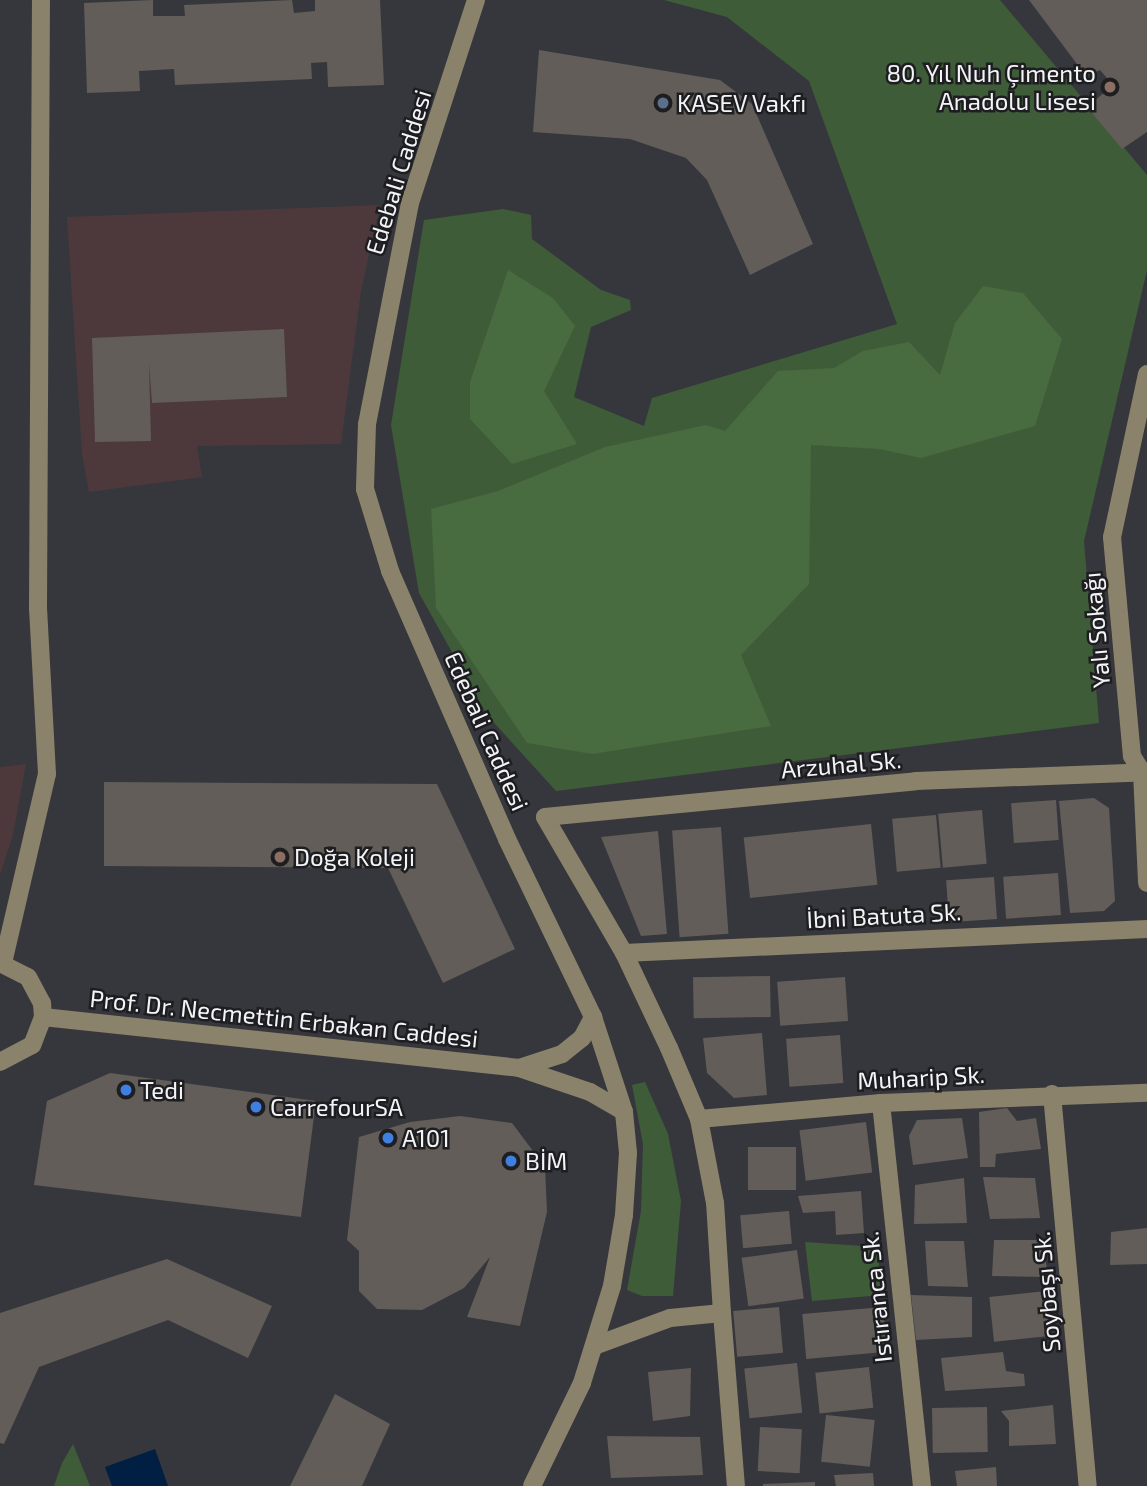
<!DOCTYPE html>
<meta charset="utf-8">
<style>
body{margin:0}
#map{position:relative;width:1147px;height:1486px;overflow:hidden;background:#36373c;font-family:"Exo 2",sans-serif}
div>[style]{position:absolute}
[style*='--x']{left:calc(var(--x)*1px);top:calc(var(--y)*1px);width:calc(var(--w)*1px);rotate:calc(var(--a)*1deg)}
.commercial>*{inset:0;background:#4d393b}
.green>*{inset:0;background:#3f5c39}
.forest>*{inset:0;background:#486b40}
.water>*{inset:0;background:#001f43}
.building>*{inset:0;background:#625d58;transform-origin:0 0}
.minor>*{height:18px;margin:-9px;padding:0 9px;transform-origin:9px;border-radius:9px;background:#8a826a}
.dots>*{width:19px;height:19px;translate:-50% -50%;box-sizing:border-box;border:4px solid #1e1e21;border-radius:50%}
span{translate:-50% -50%;white-space:nowrap;text-align:center;line-height:1.15;-webkit-text-stroke:5px #1e1e21;paint-order:stroke}
.poi-label{font-size:24px;color:#f3f4f8}
.right{translate:-100% -50%;text-align:right}
.left{translate:0 -50%;text-align:left}
.street-label{font-size:24px;color:#f3f4f8}
</style>
<div id="map">
<div class="commercial">
<i style="clip-path:polygon(380px 205px,361px 291px,341px 444px,197px 446px,202px 477px,89px 492px,82px 454px,67px 217px)"></i>
<i style="clip-path:polygon(26px 764px,13px 835px,0 875px,0 767px)"></i>
</div>
<div class="green">
<i style="clip-path:polygon(664px 0,1000px 0,1147px 175px,1147px 270px,1084px 541px,1099px 723px,556px 791px,487px 715px,419px 593px,391px 425px,424px 220px,503px 209px,531px 215px,532px 239px,601px 290px,630px 300px,631px 310px,591px 327px,574px 397px,644px 426px,652px 398px,897px 324px,809px 81px,727px 17px)"></i>
<i style="clip-path:polygon(645px 1082px,668px 1134px,681px 1201px,673px 1296px,642px 1296px,627px 1290px,641px 1211px,643px 1144px,632px 1085px)"></i>
<i style="clip-path:polygon(805px 1242px,877px 1247px,882px 1295px,812px 1301px)"></i>
<i style="clip-path:polygon(73px 1444px,90px 1486px,54px 1486px,62px 1463px)"></i>
</div>
<div class="forest">
<i style="clip-path:polygon(508px 270px,553px 298px,575px 326px,544px 391px,577px 444px,512px 464px,470px 419px,470px 382px)"></i>
<i style="clip-path:polygon(983px 286px,1023px 293px,1062px 339px,1035px 426px,921px 458px,879px 449px,811px 445px,809px 584px,741px 655px,771px 726px,592px 754px,527px 743px,436px 608px,431px 509px,498px 491px,605px 447px,706px 425px,725px 431px,778px 371px,834px 368px,863px 351px,909px 342px,940px 375px,955px 323px)"></i>
</div>
<div class="water">
<i style="clip-path:polygon(155px 1449px,168px 1486px,112px 1486px,105px 1467px)"></i>
</div>
<div class="building">
<i style="clip-path:polygon(153px 0,153px 16px,185px 16px,184px 5px,292px 0,294px 13px,315px 11px,315px 0,380px 0,384px 85px,328px 87px,327px 62px,311px 63px,312px 79px,175px 85px,174px 69px,139px 71px,140px 91px,87px 93px,84px 3px)"></i>
<i style="clip-path:polygon(1029px 0,1147px 0,1147px 132px,1122px 149px,1087px 107px,1113px 85px,1100px 70px,1086px 76px)"></i>
<i style="clip-path:polygon(539px 50px,720px 80px,752px 104px,813px 244px,750px 275px,707px 180px,686px 158px,630px 139px,533px 132px)"></i>
<i style="clip-path:polygon(284px 329px,287px 397px,152px 403px,149px 363px,151px 441px,95px 442px,92px 338px)"></i>
<i style="clip-path:polygon(104px 782px,437px 784px,515px 949px,443px 983px,388px 868px,104px 866px)"></i>
<i style="clip-path:polygon(1094px 798px,1109px 808px,1115px 901px,1104px 911px,1070px 913px,1059px 801px)"></i>
<i style="left:1056px;top:800px;width:40px;height:45px;rotate:86deg"></i>
<i style="left:982px;top:810px;width:54px;height:44px;rotate:85deg"></i>
<i style="left:936px;top:815px;width:53px;height:44px;rotate:85deg"></i>
<i style="left:871px;top:824px;width:61px;height:128px;rotate:84deg"></i>
<i style="left:721px;top:827px;width:107px;height:49px;rotate:86deg"></i>
<i style="clip-path:polygon(658px 831px,667px 934px,641px 936px,601px 837px)"></i>
<i style="left:1058px;top:873px;width:42px;height:55px;rotate:86deg"></i>
<i style="left:994px;top:877px;width:42px;height:48px;rotate:86deg"></i>
<i style="left:770px;top:976px;width:41px;height:77px;rotate:89deg"></i>
<i style="left:845px;top:977px;width:44px;height:68px;rotate:86deg"></i>
<i style="clip-path:polygon(762px 1033px,767px 1095px,734px 1098px,707px 1073px,703px 1038px)"></i>
<i style="left:840px;top:1035px;width:48px;height:54px;rotate:86deg"></i>
<i style="clip-path:polygon(110px 1073px,316px 1101px,301px 1217px,34px 1185px,47px 1101px)"></i>
<i style="clip-path:polygon(1007px 1108px,1017px 1121px,1036px 1118px,1041px 1149px,996px 1154px,995px 1167px,980px 1167px,979px 1112px)"></i>
<i style="clip-path:polygon(460px 1116px,512px 1123px,545px 1167px,547px 1212px,520px 1326px,467px 1317px,490px 1257px,464px 1288px,422px 1310px,377px 1309px,359px 1291px,359px 1251px,347px 1240px,359px 1137px,410px 1122px)"></i>
<i style="clip-path:polygon(962px 1118px,968px 1158px,913px 1165px,909px 1136px,917px 1120px)"></i>
<i style="left:866px;top:1122px;width:51px;height:67px;rotate:83deg"></i>
<i style="left:748px;top:1147px;width:48px;height:43px"></i>
<i style="clip-path:polygon(983px 1177px,1035px 1178px,1040px 1218px,990px 1219px)"></i>
<i style="clip-path:polygon(964px 1178px,967px 1223px,914px 1224px,915px 1185px)"></i>
<i style="clip-path:polygon(861px 1191px,864px 1233px,836px 1235px,835px 1211px,803px 1213px,798px 1196px)"></i>
<i style="left:789px;top:1211px;width:33px;height:49px;rotate:85deg"></i>
<i style="clip-path:polygon(1147px 1228px,1147px 1264px,1110px 1265px,1111px 1232px)"></i>
<i style="clip-path:polygon(994px 1240px,1043px 1240px,1048px 1277px,992px 1276px)"></i>
<i style="clip-path:polygon(925px 1241px,964px 1241px,968px 1287px,928px 1286px)"></i>
<i style="left:797px;top:1250px;width:49px;height:56px;rotate:82deg"></i>
<i style="clip-path:polygon(167px 1259px,272px 1306px,248px 1358px,168px 1320px,39px 1367px,4px 1444px,0 1443px,0 1313px)"></i>
<i style="left:1046px;top:1291px;width:45px;height:57px;rotate:84deg"></i>
<i style="clip-path:polygon(911px 1295px,972px 1297px,972px 1337px,916px 1340px)"></i>
<i style="left:779px;top:1307px;width:46px;height:46px;rotate:85deg"></i>
<i style="left:883px;top:1307px;width:45px;height:81px;rotate:85deg"></i>
<i style="clip-path:polygon(1003px 1352px,1006px 1371px,1024px 1374px,1025px 1386px,945px 1391px,941px 1358px)"></i>
<i style="left:797px;top:1363px;width:50px;height:53px;rotate:84deg"></i>
<i style="left:869px;top:1367px;width:41px;height:54px;rotate:84deg"></i>
<i style="clip-path:polygon(691px 1368px,690px 1416px,653px 1421px,648px 1372px)"></i>
<i style="clip-path:polygon(335px 1394px,390px 1424px,362px 1486px,290px 1486px)"></i>
<i style="clip-path:polygon(1053px 1405px,1056px 1444px,1009px 1446px,1009px 1421px,1001px 1411px)"></i>
<i style="left:987px;top:1407px;width:45px;height:55px;rotate:89deg"></i>
<i style="left:826px;top:1415px;width:49px;height:47px;rotate:6deg"></i>
<i style="left:760px;top:1427px;width:42px;height:44px;rotate:3deg"></i>
<i style="clip-path:polygon(607px 1436px,700px 1437px,703px 1475px,611px 1478px)"></i>
<i style="clip-path:polygon(996px 1467px,997px 1486px,957px 1486px,955px 1471px)"></i>
<i style="clip-path:polygon(873px 1473px,874px 1486px,836px 1486px,834px 1475px)"></i>
<i style="clip-path:polygon(815px 1482px,815px 1486px,763px 1486px,763px 1484px)"></i>
</div>
<div class="minor">
<i style="--x:476;--y:0;--w:213;--a:108"></i>
<i style="--x:410;--y:203;--w:225;--a:101"></i>
<i style="--x:367;--y:424;--w:65;--a:91.8"></i>
<i style="--x:365;--y:489;--w:86;--a:73"></i>
<i style="--x:390;--y:571;--w:292;--a:66.4"></i>
<i style="--x:507;--y:839;--w:198;--a:64.2"></i>
<i style="--x:593;--y:1017;--w:100;--a:71.9"></i>
<i style="--x:624;--y:1112;--w:41;--a:84.4"></i>
<i style="--x:628;--y:1153;--w:62;--a:93.7"></i>
<i style="--x:624;--y:1215;--w:72;--a:99.6"></i>
<i style="--x:612;--y:1286;--w:102;--a:107.2"></i>
<i style="--x:582;--y:1383;--w:114;--a:115.9"></i>
<i style="--x:1147;--y:374;--w:167;--a:102.1"></i>
<i style="--x:1112;--y:537;--w:220;--a:84.8"></i>
<i style="--x:1132;--y:756;--w:19;--a:58"></i>
<i style="--x:1142;--y:772;--w:111;--a:87.4"></i>
<i style="--x:624;--y:953;--w:524;--a:-2.63"></i>
<i style="--x:0;--y:963;--w:31;--a:27"></i>
<i style="--x:28;--y:977;--w:30;--a:62"></i>
<i style="--x:42;--y:1003;--w:14;--a:86"></i>
<i style="--x:43;--y:1017;--w:30;--a:111"></i>
<i style="--x:32;--y:1045;--w:36;--a:152"></i>
<i style="--x:3;--y:963;--w:194;--a:-76.9"></i>
<i style="--x:47;--y:774;--w:165;--a:-93.1"></i>
<i style="--x:38;--y:609;--w:609;--a:-89.72"></i>
<i style="--x:43;--y:1017;--w:479;--a:6.1"></i>
<i style="--x:519;--y:1068;--w:75;--a:18.7"></i>
<i style="--x:590;--y:1092;--w:39;--a:30"></i>
<i style="--x:519;--y:1068;--w:45;--a:-18"></i>
<i style="--x:562;--y:1054;--w:26;--a:-39"></i>
<i style="--x:582;--y:1038;--w:24;--a:-62"></i>
<i style="--x:1052;--y:1094;--w:394;--a:84.8"></i>
<i style="--x:881;--y:1103;--w:385;--a:83.9"></i>
<i style="--x:699;--y:1119;--w:183;--a:-5"></i>
<i style="--x:881;--y:1103;--w:266;--a:-2.2"></i>
<i style="--x:722;--y:1313;--w:174;--a:85.4"></i>
<i style="--x:594;--y:1346;--w:81;--a:-20.2"></i>
<i style="--x:670;--y:1318;--w:52;--a:-5.5"></i>
<i style="--x:722;--y:1313;--w:110;--a:-93.6"></i>
<i style="--x:715;--y:1203;--w:86;--a:-100.8"></i>
<i style="--x:699;--y:1119;--w:77;--a:-112.9"></i>
<i style="--x:669;--y:1048;--w:105;--a:-115.3"></i>
<i style="--x:624;--y:953;--w:157;--a:-120.2"></i>
<i style="--x:545;--y:817;--w:373;--a:-5.5"></i>
<i style="--x:916;--y:781;--w:231;--a:-2.2"></i>
</div>
<div class="dots">
<i style="left:1110px;top:87px;background:#8d6e63"></i>
<i style="left:663px;top:103px;background:#5c6f8a"></i>
<i style="left:280px;top:857px;background:#8d6e63"></i>
<i style="left:126px;top:1090px;background:#3f7fe0"></i>
<i style="left:256px;top:1107px;background:#3f7fe0"></i>
<i style="left:388px;top:1138px;background:#3f7fe0"></i>
<i style="left:511px;top:1161px;background:#3f7fe0"></i>
</div>
<div class="poi-label">
<span class="right" style="left:1096px;top:87px">80. Yıl Nuh Çimento<br>Anadolu Lisesi</span>
<span class="left" style="left:677px;top:103px">KASEV Vakfı</span>
<span class="left" style="left:294px;top:857px">Doğa Koleji</span>
<span class="left" style="left:140px;top:1090px">Tedi</span>
<span class="left" style="left:270px;top:1107px">CarrefourSA</span>
<span class="left" style="left:402px;top:1138px">A101</span>
<span class="left" style="left:525px;top:1161px">BİM</span>
</div>
<div class="street-label">
<span style="left:398px;top:172px;rotate:-73deg">Edebali Caddesi</span>
<span style="left:1096px;top:630px;rotate:-95deg">Yalı Sokağı</span>
<span style="left:487px;top:731px;rotate:66deg">Edebali Caddesi</span>
<span style="left:841px;top:764px;rotate:-5deg">Arzuhal Sk.</span>
<span style="left:884px;top:915px;rotate:-3deg">İbni Batuta Sk.</span>
<span style="left:284px;top:1018px;rotate:6deg">Prof. Dr. Necmettin Erbakan Caddesi</span>
<span style="left:921px;top:1077px;rotate:-3deg">Muharip Sk.</span>
<span style="left:1046px;top:1292px;rotate:-95deg">Soybaşı Sk.</span>
<span style="left:876px;top:1297px;rotate:-96deg">Istıranca Sk.</span>
</div>
</div>
